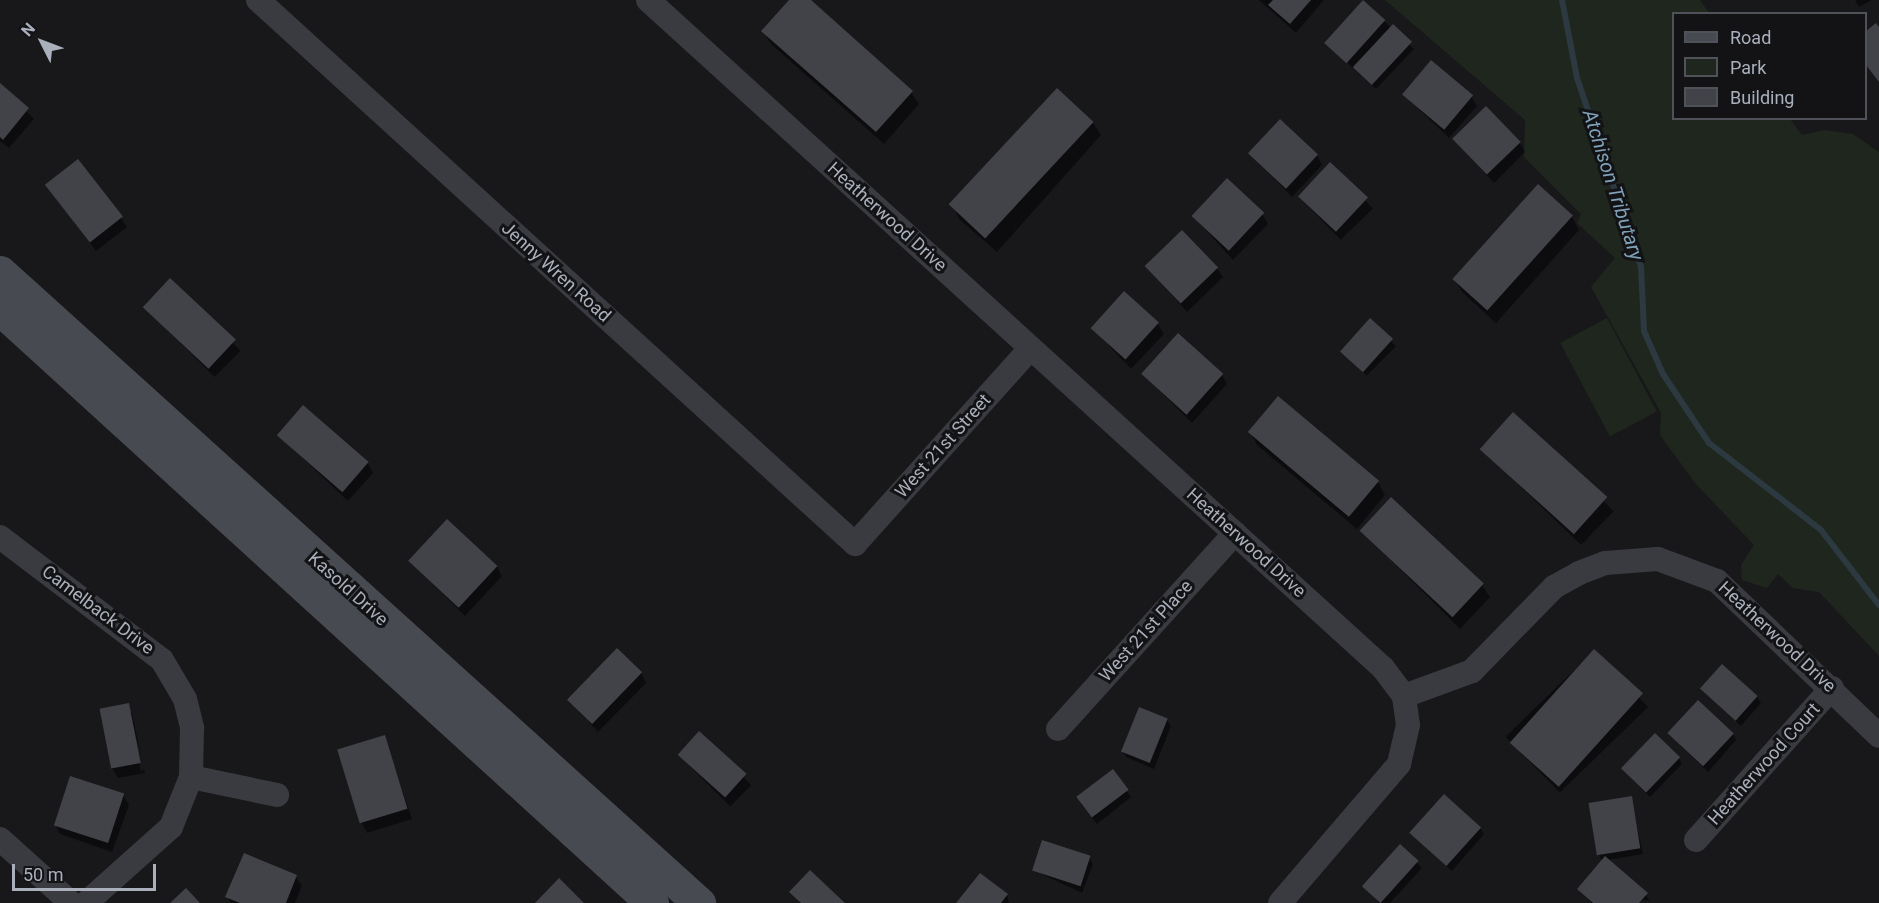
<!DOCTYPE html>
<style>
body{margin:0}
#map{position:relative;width:1879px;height:903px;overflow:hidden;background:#18181b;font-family:Roboto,sans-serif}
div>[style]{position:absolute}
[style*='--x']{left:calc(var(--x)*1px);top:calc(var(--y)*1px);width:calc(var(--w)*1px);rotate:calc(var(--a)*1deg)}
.green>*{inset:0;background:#1e261e;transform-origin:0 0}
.shadow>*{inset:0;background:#0007;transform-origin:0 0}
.stream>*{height:6px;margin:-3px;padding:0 3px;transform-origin:3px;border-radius:3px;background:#2d3940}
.building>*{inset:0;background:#424348;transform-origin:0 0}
.minor>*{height:24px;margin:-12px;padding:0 12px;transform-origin:12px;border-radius:12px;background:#393b40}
.secondary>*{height:33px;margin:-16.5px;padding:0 16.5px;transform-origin:16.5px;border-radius:16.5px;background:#474a50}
span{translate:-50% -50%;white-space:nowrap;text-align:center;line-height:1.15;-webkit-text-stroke:6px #131316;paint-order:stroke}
.street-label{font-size:18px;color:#aab0bb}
.water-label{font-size:20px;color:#7fa2b8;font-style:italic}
.legend{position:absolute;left:1672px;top:12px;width:195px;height:108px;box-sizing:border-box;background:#131316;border:2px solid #4f5258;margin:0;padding:8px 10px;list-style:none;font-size:18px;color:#aab0bb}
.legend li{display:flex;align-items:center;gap:12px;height:30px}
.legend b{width:30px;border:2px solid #4f5258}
.north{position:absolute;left:12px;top:12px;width:60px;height:60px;-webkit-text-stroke:4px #131316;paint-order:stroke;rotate:312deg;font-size:16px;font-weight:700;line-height:24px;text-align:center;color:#aab0bb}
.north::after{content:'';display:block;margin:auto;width:21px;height:27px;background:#aab0bb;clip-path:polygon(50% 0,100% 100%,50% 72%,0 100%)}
.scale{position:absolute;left:12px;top:864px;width:144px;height:27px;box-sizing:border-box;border:3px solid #aab0bb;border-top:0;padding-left:8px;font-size:18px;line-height:21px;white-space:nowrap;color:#aab0bb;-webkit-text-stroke:4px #131316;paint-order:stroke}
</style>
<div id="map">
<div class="green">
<i style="clip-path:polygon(1385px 0,1700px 0,1709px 13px,1674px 14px,1674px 118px,1790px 119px,1802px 135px,1824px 130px,1853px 134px,1879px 152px,1879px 656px,1819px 592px,1793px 588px,1778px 574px,1767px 588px,1742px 580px,1741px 565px,1754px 545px,1695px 483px,1660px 435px,1661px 413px,1591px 287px,1615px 258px,1577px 223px,1581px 214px,1524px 157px,1525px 120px)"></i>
<i style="left:1607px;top:318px;width:106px;height:53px;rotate:62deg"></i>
</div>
<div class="shadow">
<i style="clip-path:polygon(791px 0,808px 0,911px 92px,919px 104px,884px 144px,771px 44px,763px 31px)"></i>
<i style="clip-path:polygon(1259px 0,1324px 0,1296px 33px)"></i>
<i style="clip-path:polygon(1855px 0,1872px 0,1859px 7px)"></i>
<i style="clip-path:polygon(1384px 21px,1414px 49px,1376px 89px,1326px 44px)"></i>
<i style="clip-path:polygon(0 85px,34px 119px,9px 148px,0 141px)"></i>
<i style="clip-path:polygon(1404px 95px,1471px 96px,1477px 106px,1449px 138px)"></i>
<i style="clip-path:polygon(1093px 123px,1101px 135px,997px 252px,960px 220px,953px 207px)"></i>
<i style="clip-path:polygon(1455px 140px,1520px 143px,1525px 152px,1494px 183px)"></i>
<i style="clip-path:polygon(1250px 154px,1317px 155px,1322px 165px,1292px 197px)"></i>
<i style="left:1330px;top:164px;width:62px;height:45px;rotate:46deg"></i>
<i style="clip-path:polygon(47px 186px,121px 218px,127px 227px,96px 251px)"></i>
<i style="clip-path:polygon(1262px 214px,1268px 224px,1233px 260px,1193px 216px)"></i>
<i style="clip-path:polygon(1572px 217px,1579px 230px,1496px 323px,1462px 292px,1454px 279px)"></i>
<i style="clip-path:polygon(1146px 266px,1217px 268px,1223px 277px,1187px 312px)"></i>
<i style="left:170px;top:280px;width:100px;height:37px;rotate:45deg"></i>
<i style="left:1370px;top:320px;width:37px;height:42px;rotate:45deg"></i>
<i style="clip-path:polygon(1158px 324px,1164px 334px,1131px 369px,1092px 328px)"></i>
<i style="clip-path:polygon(1143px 374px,1222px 375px,1227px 384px,1192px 423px)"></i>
<i style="left:1513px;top:414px;width:140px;height:47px;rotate:44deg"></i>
<i style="clip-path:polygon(1250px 432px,1378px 482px,1385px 495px,1357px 529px,1257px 445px)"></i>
<i style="clip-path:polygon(279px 436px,368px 463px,373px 473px,348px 501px)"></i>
<i style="clip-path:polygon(1361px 530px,1482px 585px,1490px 597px,1460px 629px)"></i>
<i style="clip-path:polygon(410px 561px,497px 567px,502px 576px,465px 616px)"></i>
<i style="left:1594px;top:651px;width:78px;height:123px;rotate:46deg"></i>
<i style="clip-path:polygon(641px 673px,646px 683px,598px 732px,569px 700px)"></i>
<i style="clip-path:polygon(1702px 689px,1757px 697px,1761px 703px,1741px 726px)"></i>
<i style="clip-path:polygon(evenodd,128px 704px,145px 773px,118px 778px,112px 768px,128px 704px,129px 713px,132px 713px,144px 770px,141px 771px,129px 713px)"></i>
<i style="clip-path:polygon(1167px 720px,1171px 726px,1154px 769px,1126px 757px,1123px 751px)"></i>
<i style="left:699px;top:733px;width:74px;height:30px;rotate:45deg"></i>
<i style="clip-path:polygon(1669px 734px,1733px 734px,1736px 740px,1708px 772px)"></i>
<i style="clip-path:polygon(384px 737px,412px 819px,367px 833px,362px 823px)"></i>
<i style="clip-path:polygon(1679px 758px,1682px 764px,1650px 797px,1623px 769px)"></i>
<i style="clip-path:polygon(1113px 771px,1131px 797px,1097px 824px,1081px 804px)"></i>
<i style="clip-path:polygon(123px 795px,129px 805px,112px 852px,60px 834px,55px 824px)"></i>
<i style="clip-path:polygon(1631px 798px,1643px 854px,1608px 860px,1650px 900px,1591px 903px,1579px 889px,1602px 861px,1599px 855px)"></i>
<i style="clip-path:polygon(1480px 828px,1484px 834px,1452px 871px,1412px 834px)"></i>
<i style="clip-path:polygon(1400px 846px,1422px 868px,1390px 903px,1379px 903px,1364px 886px)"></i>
<i style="clip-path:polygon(1089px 857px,1093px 864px,1082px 893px,1033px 870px)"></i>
<i style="clip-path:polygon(296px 877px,302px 886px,295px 903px,231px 903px,227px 896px)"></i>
<i style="clip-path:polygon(1007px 895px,1009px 903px,958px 903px)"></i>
</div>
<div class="stream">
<i style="--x:1562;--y:0;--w:79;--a:79.1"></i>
<i style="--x:1577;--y:78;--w:200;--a:71.3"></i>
<i style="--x:1641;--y:267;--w:64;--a:87.3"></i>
<i style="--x:1644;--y:331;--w:47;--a:66.2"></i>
<i style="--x:1663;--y:374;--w:83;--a:56.3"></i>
<i style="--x:1709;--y:443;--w:142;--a:37.8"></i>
<i style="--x:1821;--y:530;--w:95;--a:52.3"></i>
</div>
<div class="building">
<i style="clip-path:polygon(789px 0,811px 0,913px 91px,876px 132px,761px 31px)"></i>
<i style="clip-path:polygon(1273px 0,1311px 0,1290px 24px,1268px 5px)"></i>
<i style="left:1363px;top:0;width:30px;height:58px;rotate:42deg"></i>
<i style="clip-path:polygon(1876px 23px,1879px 27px,1879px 82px,1866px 65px,1866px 31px)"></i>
<i style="left:1393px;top:24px;width:26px;height:59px;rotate:43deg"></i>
<i style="left:1431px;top:60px;width:55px;height:45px;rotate:40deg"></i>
<i style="clip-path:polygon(0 83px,29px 108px,3px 140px,0 137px)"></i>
<i style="left:1057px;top:88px;width:50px;height:159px;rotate:43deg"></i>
<i style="left:1486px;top:106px;width:50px;height:47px;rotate:46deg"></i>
<i style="left:1280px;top:119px;width:52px;height:47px;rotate:43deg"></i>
<i style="left:78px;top:159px;width:73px;height:42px;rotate:52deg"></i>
<i style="left:1330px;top:162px;width:52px;height:47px;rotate:43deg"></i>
<i style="left:1227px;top:178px;width:51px;height:52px;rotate:43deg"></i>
<i style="left:1538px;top:184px;width:47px;height:128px;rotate:42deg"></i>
<i style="left:1182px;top:230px;width:52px;height:52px;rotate:46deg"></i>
<i style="left:170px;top:278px;width:90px;height:40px;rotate:43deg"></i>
<i style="left:1124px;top:291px;width:47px;height:50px;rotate:42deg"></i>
<i style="left:1370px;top:318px;width:31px;height:45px;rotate:42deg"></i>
<i style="left:1178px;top:333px;width:61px;height:55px;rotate:42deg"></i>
<i style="left:1278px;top:396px;width:132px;height:47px;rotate:40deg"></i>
<i style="left:303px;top:405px;width:87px;height:40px;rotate:41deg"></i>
<i style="left:1513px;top:412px;width:127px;height:50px;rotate:42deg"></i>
<i style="left:1391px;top:497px;width:127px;height:46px;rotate:43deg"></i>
<i style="left:447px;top:519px;width:69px;height:57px;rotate:43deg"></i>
<i style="left:617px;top:648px;width:35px;height:72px;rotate:44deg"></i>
<i style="left:1594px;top:649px;width:66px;height:126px;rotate:42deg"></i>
<i style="left:1722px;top:664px;width:48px;height:33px;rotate:42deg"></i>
<i style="left:1698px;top:700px;width:49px;height:45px;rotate:43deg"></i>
<i style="left:129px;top:703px;width:61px;height:30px;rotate:79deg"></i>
<i style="left:1139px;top:707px;width:31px;height:48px;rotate:22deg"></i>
<i style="left:699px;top:731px;width:64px;height:32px;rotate:42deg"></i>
<i style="left:1655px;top:733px;width:35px;height:49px;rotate:44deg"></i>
<i style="left:385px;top:735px;width:77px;height:50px;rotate:73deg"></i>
<i style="left:1113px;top:769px;width:26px;height:46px;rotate:53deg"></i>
<i style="left:70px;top:776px;width:57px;height:52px;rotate:18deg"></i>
<i style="left:1444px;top:794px;width:50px;height:52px;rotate:42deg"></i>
<i style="left:1632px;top:796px;width:53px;height:44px;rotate:81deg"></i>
<i style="left:1042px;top:840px;width:51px;height:32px;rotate:18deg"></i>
<i style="left:1400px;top:844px;width:25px;height:57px;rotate:42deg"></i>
<i style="clip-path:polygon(244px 853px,297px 875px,286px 903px,240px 903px,225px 897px)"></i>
<i style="clip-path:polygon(1605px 856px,1648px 893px,1639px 903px,1593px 903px,1577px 889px)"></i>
<i style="clip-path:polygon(810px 870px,845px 903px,801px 903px,789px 892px)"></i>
<i style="clip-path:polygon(980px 873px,1008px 894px,1001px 903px,956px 903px)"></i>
<i style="clip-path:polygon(559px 878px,584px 903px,535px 903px)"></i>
<i style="clip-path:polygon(186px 888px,200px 903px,170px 903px)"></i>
</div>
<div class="minor">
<i style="--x:258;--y:0;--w:808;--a:42.34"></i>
<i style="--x:855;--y:544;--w:263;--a:-48.1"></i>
<i style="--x:648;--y:0;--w:993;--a:42.27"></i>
<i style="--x:1383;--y:668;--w:35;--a:53"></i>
<i style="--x:1404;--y:696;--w:72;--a:-20.2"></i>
<i style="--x:1472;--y:671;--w:117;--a:-45.7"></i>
<i style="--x:1554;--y:587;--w:29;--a:-29"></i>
<i style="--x:1579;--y:573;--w:28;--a:-21"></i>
<i style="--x:1605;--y:563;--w:53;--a:-4.3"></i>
<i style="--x:1658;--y:559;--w:63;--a:20.4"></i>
<i style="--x:1717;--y:581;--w:224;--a:43.7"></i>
<i style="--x:0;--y:537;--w:203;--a:37.2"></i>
<i style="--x:162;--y:660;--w:45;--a:59.5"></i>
<i style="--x:185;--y:699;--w:30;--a:76"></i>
<i style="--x:192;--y:728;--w:49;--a:91.2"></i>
<i style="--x:191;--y:777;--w:54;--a:111.8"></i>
<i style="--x:171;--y:827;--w:114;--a:138.2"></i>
<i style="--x:1058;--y:729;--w:264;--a:-47.9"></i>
<i style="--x:191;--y:777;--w:88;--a:11.8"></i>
<i style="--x:0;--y:839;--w:96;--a:42"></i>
<i style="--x:1696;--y:840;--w:204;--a:-48.2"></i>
<i style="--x:1280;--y:903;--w:183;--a:-49.4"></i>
<i style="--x:1399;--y:764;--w:40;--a:-77"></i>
<i style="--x:1408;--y:725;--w:29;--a:-98"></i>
</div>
<div class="secondary">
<i style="--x:0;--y:272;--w:942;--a:42.07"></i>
<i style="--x:0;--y:309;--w:882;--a:42.33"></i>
</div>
<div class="street-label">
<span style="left:887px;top:217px;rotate:42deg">Heatherwood Drive</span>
<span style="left:556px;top:272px;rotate:42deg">Jenny Wren Road</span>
<span style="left:943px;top:446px;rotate:-48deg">West 21st Street</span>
<span style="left:1246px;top:543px;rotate:42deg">Heatherwood Drive</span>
<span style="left:348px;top:589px;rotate:42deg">Kasold Drive</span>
<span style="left:98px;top:610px;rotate:37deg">Camelback Drive</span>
<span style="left:1146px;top:631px;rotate:-48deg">West 21st Place</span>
<span style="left:1777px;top:637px;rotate:43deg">Heatherwood Drive</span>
<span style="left:1764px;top:764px;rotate:-48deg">Heatherwood Court</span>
</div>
<div class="water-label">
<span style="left:1613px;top:185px;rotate:72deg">Atchison Tributary</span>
</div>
<ul class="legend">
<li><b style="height:8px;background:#474a50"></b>Road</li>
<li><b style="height:16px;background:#1e261e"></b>Park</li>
<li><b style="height:16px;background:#424348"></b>Building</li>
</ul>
<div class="north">N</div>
<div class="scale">50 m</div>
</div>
